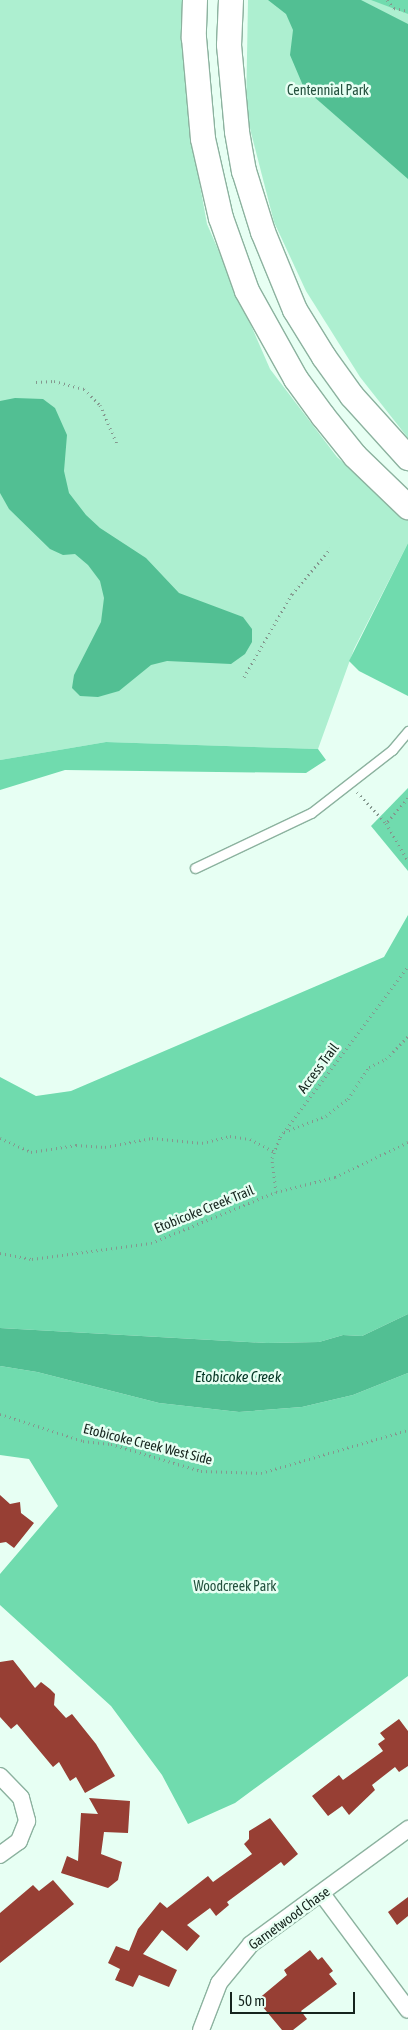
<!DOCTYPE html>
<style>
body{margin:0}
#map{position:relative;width:408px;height:2030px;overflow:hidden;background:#e7fff3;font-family:"Asap Condensed",sans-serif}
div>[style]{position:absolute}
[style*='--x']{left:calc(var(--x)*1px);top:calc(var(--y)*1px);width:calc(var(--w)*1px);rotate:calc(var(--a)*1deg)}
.green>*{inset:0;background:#adefd0}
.forest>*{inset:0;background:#70dbae}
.water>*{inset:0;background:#52bf93}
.building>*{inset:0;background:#973f34}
.path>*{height:3px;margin-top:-1.5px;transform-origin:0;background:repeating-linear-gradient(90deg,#84978e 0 1px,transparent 0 5px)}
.roads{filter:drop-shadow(1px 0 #8cb29f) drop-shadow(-1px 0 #8cb29f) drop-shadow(0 1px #8cb29f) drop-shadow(0 -1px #8cb29f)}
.lane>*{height:9px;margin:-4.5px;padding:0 4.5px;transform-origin:4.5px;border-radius:4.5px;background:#fff}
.street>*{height:16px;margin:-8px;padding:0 8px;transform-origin:8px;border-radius:8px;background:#fff}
.secondary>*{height:24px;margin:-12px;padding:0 12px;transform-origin:12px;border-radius:12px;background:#fff}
span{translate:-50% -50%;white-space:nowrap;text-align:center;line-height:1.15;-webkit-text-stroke:5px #e7fff3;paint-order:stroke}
.park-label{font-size:14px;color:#24513e}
.street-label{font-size:14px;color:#15241d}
.water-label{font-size:15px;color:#053725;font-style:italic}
.scale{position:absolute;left:230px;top:1992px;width:125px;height:22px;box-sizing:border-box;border:2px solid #15241d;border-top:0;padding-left:6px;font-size:15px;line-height:18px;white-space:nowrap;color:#15241d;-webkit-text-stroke:4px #e7fff3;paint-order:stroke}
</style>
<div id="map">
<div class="green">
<i style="clip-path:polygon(0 0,185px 0,183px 38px,190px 130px,207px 224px,270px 369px,337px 457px,408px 520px,408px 543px,354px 649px,318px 749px,106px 742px,0 760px)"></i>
<i style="clip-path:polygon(248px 0,408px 0,408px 438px,360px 377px,306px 291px,274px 222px,246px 113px)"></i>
</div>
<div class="forest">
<i style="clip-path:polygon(371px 0,408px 0,408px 14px)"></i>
<i style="clip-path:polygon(408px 543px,408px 696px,359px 671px,349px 661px)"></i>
<i style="clip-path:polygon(106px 742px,318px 749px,326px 760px,306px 773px,65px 770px,0 790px,0 760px)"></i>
<i style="clip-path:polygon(408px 788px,408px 871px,371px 826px)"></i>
<i style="clip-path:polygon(408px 915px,408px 1314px,362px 1336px,343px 1335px,319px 1342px,267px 1343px,0 1328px,0 1077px,36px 1096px,71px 1091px,384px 957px)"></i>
<i style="clip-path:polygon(0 1366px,37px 1372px,159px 1403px,239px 1412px,302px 1407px,353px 1395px,408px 1373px,408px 1676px,235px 1803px,188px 1824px,162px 1775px,111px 1706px,0 1605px,0 1574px,58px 1506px,29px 1459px,0 1455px)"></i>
</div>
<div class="water">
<i style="clip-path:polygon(268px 0,361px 0,408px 24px,408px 179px,304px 88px,290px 55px,293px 30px,286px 14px)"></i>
<i style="clip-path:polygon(15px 398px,43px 399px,55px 408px,67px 435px,64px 471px,69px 493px,86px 515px,100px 528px,146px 558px,179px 593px,243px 617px,252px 629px,252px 642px,245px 654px,231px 664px,167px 661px,151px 665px,119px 691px,98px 697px,80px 696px,72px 688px,74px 675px,101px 622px,104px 598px,100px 581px,88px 565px,75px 554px,63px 555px,50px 549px,9px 509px,0 493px,0 401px)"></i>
<i style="clip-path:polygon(408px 1314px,408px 1373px,353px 1395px,302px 1407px,239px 1412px,159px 1403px,37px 1372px,0 1366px,0 1328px,267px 1343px,319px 1342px,343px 1335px,362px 1336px)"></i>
</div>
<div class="building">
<i style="clip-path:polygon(0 1495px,10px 1504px,20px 1502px,21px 1513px,34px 1523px,14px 1548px,6px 1542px,0 1543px)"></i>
<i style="clip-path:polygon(13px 1660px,35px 1688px,41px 1682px,50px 1689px,55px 1694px,54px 1705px,66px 1718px,72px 1714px,96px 1744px,115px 1776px,85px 1793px,76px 1777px,70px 1781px,59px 1762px,53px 1767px,17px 1724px,11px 1729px,0 1717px,0 1662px)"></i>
<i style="clip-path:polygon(399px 1719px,408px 1731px,408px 1766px,399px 1772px,395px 1767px,372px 1785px,375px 1790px,349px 1815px,342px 1806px,328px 1816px,312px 1796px,339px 1775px,343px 1780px,383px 1751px,378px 1744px,385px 1739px,380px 1733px)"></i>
<i style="clip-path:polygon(89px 1798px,130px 1801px,128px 1833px,104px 1832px,101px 1854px,122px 1862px,118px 1880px,108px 1888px,61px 1873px,67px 1856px,78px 1861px,81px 1813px,98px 1814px)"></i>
<i style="clip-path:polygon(270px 1818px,298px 1854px,284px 1866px,281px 1862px,227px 1902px,229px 1905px,216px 1916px,210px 1908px,187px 1925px,200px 1936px,187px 1951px,162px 1930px,143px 1954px,177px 1970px,169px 1987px,139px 1975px,133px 1987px,115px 1980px,120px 1969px,108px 1963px,116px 1946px,129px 1951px,138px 1929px,160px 1902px,167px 1908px,208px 1876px,213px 1882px,252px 1854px,244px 1844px,249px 1839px,249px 1831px)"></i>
<i style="clip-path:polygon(53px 1880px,74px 1904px,0 1963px,0 1913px,33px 1885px,39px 1891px)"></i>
<i style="clip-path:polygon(408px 1897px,408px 1916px,397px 1925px,388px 1912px)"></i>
<i style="clip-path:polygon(310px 1950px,318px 1960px,322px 1957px,333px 1971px,329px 1974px,337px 1984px,301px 2011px,307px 2019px,293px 2030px,282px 2030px,257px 2000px,287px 1975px,284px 1970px)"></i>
</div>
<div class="path">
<i style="--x:387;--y:0;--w:11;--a:49"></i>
<i style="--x:394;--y:8;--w:14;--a:12"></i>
<i style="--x:36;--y:382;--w:18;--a:-3"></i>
<i style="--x:54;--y:381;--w:31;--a:15"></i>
<i style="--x:84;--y:389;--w:23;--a:45"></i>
<i style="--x:100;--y:405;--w:43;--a:66.4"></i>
<i style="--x:244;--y:677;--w:96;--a:-60"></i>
<i style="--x:292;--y:594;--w:60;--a:-49.7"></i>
<i style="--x:357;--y:792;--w:42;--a:46.9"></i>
<i style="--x:408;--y:798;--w:33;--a:131"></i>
<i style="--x:386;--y:823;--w:44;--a:59.9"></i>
<i style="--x:284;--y:1132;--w:45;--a:-20.9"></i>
<i style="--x:326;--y:1116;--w:28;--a:-38"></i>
<i style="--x:348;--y:1099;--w:38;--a:-57"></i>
<i style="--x:369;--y:1067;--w:19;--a:-25"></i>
<i style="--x:386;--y:1059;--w:32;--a:-46"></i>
<i style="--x:0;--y:1138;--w:34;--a:24"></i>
<i style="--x:31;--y:1152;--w:46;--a:-8.8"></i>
<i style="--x:76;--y:1145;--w:29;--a:4"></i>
<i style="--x:105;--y:1147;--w:48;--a:-10.8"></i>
<i style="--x:152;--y:1138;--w:50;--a:5.7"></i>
<i style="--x:202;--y:1143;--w:29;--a:-14"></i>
<i style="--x:230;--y:1136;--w:20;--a:9"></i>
<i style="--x:250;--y:1139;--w:27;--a:28"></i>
<i style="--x:276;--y:1192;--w:34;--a:-97"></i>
<i style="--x:272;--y:1158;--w:22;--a:-69"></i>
<i style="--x:280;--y:1137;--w:214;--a:-53.2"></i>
<i style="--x:0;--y:1253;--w:33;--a:11"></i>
<i style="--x:32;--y:1259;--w:120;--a:-7.7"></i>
<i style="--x:151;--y:1243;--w:135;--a:-22.2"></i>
<i style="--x:276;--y:1192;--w:61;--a:-14.3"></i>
<i style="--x:335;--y:1177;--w:81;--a:-25.6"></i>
<i style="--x:0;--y:1414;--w:87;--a:18"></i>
<i style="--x:83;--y:1441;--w:28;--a:6"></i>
<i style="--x:111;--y:1444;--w:94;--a:16.7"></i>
<i style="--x:201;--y:1471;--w:60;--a:1.9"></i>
<i style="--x:261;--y:1473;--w:153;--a:-16.3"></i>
</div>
<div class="roads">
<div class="lane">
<i style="--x:195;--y:868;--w:128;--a:-25.4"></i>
<i style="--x:311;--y:813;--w:103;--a:-37.9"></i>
<i style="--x:392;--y:750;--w:25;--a:-50"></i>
</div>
<div class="street">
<i style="--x:0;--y:1776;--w:30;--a:46"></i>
<i style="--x:21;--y:1798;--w:24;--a:75"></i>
<i style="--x:27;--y:1821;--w:22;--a:112"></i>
<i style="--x:19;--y:1841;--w:24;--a:144"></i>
<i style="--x:322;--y:1894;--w:144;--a:53.4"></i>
<i style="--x:201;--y:2030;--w:50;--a:-69"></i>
<i style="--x:219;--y:1983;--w:50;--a:-50.6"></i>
<i style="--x:251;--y:1944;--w:195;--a:-36.2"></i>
</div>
<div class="secondary">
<i style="--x:195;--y:0;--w:38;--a:92"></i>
<i style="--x:194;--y:38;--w:101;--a:84.9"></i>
<i style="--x:203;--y:139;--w:81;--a:77.2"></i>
<i style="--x:221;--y:218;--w:77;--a:70.4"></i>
<i style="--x:247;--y:291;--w:101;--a:60.9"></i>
<i style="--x:296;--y:379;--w:46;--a:53.9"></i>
<i style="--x:323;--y:416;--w:51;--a:51.3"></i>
<i style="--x:355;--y:456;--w:74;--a:43.9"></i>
<i style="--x:231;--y:0;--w:45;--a:92.5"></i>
<i style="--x:229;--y:45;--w:87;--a:84.7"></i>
<i style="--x:237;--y:132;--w:40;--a:80"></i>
<i style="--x:244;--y:171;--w:64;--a:72.7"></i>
<i style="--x:263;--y:232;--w:84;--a:67.7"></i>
<i style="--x:295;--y:310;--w:55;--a:58.3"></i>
<i style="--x:324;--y:357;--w:48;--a:54.3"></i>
<i style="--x:352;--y:396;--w:84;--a:47.9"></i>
</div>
</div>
<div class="park-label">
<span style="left:328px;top:90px">Centennial Park</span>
<span style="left:235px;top:1586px">Woodcreek Park</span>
</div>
<div class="street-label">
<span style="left:318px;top:1068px;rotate:-53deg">Access Trail</span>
<span style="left:204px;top:1209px;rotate:-22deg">Etobicoke Creek Trail</span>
<span style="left:148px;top:1444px;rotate:14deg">Etobicoke Creek West Side</span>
<span style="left:289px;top:1918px;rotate:-36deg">Garnetwood Chase</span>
</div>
<div class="water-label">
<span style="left:238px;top:1377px">Etobicoke Creek</span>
</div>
<div class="scale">50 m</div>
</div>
